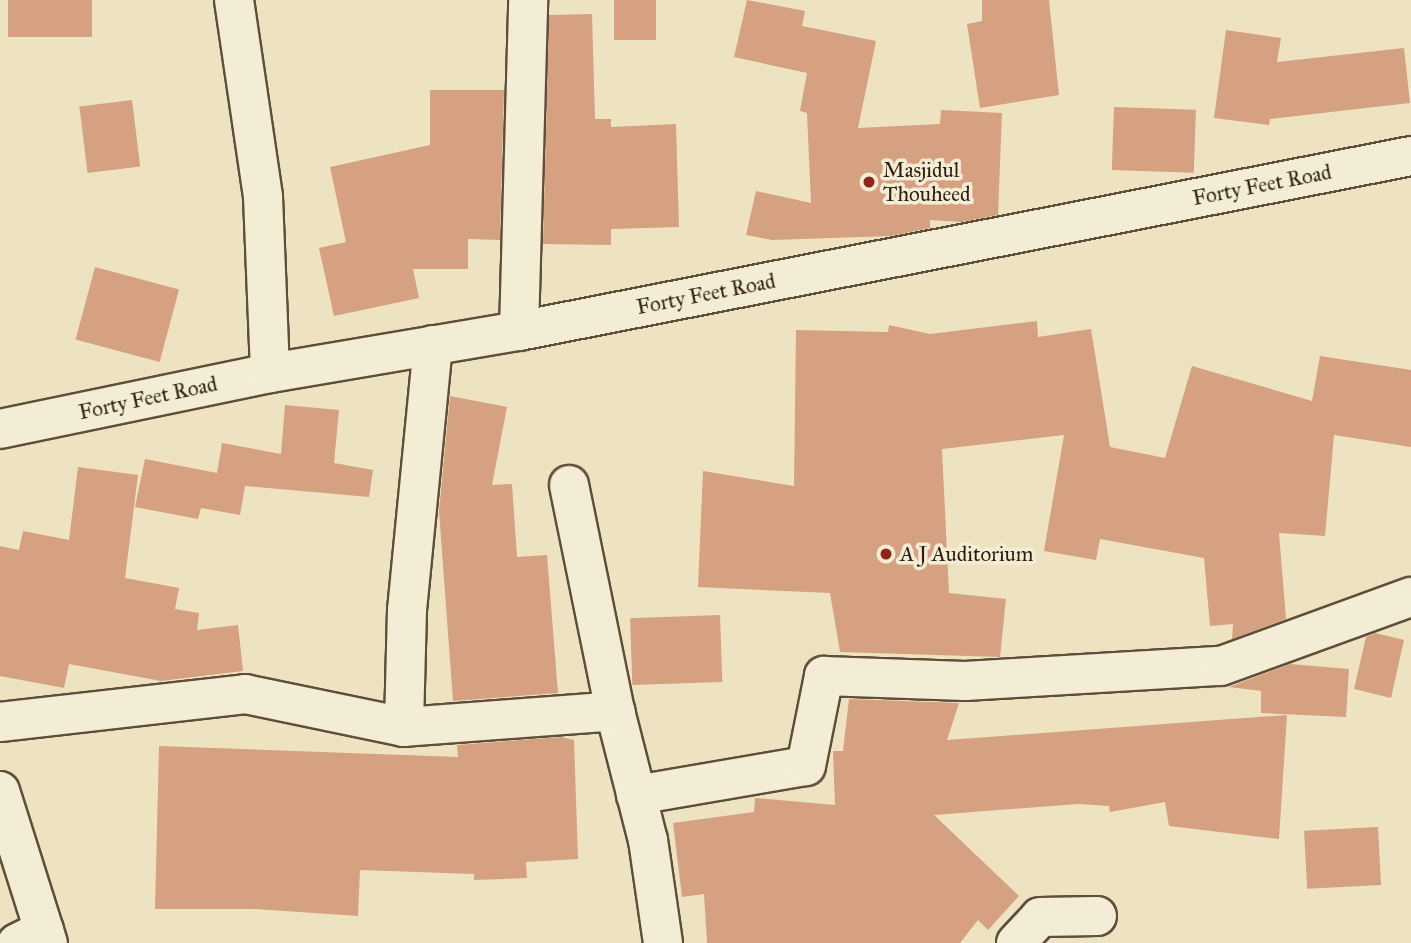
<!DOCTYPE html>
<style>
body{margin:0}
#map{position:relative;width:1411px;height:943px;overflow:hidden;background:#ede3c0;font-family:"IM FELL Great Primer",serif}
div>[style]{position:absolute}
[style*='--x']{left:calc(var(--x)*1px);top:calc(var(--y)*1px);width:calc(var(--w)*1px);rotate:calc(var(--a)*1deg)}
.building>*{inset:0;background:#d5a180;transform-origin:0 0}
.roads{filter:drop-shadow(2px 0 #5f4e3a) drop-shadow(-2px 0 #5f4e3a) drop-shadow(0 2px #5f4e3a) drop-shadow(0 -2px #5f4e3a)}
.minor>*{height:38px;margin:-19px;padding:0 19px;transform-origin:19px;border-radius:19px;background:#f3edd6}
.tertiary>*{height:38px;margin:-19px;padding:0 19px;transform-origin:19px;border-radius:19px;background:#f3edd6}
.secondary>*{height:38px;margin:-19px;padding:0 19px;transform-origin:19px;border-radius:19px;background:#f3edd6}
.dots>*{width:19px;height:19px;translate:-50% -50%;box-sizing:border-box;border:4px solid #f3edd6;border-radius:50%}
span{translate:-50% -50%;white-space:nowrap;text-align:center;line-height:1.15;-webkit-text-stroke:7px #f3edd6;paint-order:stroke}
.poi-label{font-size:21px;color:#301d0e}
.left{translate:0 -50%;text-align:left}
.street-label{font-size:21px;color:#301d0e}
</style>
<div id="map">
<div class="building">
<i style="left:8px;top:0;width:84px;height:37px"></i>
<i style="left:614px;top:0;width:42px;height:40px"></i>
<i style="clip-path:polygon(747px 0,805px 11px,802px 26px,876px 41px,858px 128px,940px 124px,941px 110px,1002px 113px,998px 215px,962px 222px,930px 220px,930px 228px,891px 236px,772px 240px,746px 235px,756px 191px,811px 203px,807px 113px,800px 111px,807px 73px,734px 57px)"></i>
<i style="clip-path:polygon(982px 0,1049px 0,1059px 95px,980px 108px,967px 24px,982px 21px)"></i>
<i style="clip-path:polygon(592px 14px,595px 119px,611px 119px,611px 127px,676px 124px,679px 227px,611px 229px,611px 245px,543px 244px,549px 15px)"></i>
<i style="clip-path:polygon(1226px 30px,1281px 38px,1277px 62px,1404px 48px,1410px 103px,1270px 119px,1269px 125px,1214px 118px)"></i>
<i style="clip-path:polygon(430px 90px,504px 90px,500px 240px,468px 239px,468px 269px,413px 269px,419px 298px,334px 316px,319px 248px,346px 242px,330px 167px,430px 145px)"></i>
<i style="left:132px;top:100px;width:67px;height:53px;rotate:83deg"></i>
<i style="left:1114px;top:107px;width:82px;height:63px;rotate:2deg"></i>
<i style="left:95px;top:267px;width:87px;height:75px;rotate:15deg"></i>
<i style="clip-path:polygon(1037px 321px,1038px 337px,1091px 329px,1110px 447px,1165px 458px,1192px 366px,1312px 401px,1320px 356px,1411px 370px,1411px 447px,1334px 435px,1325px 536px,1279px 533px,1286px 619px,1232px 639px,1233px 624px,1210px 626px,1204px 558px,1100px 539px,1096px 560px,1044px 551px,1064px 435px,942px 449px,949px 593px,1006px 599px,1000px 657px,840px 652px,830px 593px,698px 587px,703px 471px,794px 486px,796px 330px,888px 332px,889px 325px,930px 334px)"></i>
<i style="clip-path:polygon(450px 396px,507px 407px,492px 485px,512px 484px,517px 557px,547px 555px,558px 693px,453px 701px,439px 511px)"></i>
<i style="clip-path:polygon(285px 405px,339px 410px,334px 463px,373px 470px,369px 497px,245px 486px,240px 515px,201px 508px,198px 519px,135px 507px,145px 459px,217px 473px,222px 443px,281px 454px)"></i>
<i style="clip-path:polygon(78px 467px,138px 475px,125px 578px,179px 588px,175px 609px,199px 613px,197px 630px,238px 625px,243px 671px,161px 681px,69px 664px,64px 688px,0 676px,0 546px,19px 550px,23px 531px,69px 540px)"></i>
<i style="left:720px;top:615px;width:67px;height:90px;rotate:88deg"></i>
<i style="clip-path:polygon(1375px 633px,1404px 640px,1391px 698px,1354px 689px,1366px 637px)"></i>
<i style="clip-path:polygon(1290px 664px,1349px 669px,1346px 717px,1261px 713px,1261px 691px,1229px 687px)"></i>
<i style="clip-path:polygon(849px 699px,959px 703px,947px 740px,1287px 715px,1279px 839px,1169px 826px,1165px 802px,1110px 812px,1109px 806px,1078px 804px,934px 815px,1019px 896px,988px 930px,978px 920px,960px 943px,707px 943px,704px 894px,682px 897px,673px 823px,754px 812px,755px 798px,835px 805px,833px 751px,843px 751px)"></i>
<i style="clip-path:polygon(561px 737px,574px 740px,578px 859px,526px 862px,527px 878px,474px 880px,474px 874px,360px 870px,358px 916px,255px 909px,155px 909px,159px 746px,458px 757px,457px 745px)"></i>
<i style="left:1378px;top:827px;width:58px;height:74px;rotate:87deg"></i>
</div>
<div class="roads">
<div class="minor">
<i style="--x:234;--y:0;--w:199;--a:81.6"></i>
<i style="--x:263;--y:197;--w:176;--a:87.7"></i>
<i style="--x:519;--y:331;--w:331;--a:-88.4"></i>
<i style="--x:433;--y:345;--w:266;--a:95.6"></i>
<i style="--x:407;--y:610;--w:117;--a:91.5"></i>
<i style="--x:404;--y:727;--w:212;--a:-4.3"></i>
<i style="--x:615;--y:711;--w:133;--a:75.7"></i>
<i style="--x:648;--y:840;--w:104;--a:81.7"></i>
<i style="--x:569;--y:485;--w:231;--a:78.5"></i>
<i style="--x:0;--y:722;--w:247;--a:-6.5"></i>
<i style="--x:245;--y:694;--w:162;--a:11.7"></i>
<i style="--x:636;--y:795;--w:172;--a:-9.7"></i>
<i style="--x:806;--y:766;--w:92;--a:-78.7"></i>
<i style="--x:824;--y:676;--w:141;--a:2"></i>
<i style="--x:965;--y:681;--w:256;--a:-3.4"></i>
<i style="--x:1221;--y:666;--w:202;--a:-20"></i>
<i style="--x:17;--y:943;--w:30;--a:-26"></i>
<i style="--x:1016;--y:943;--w:35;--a:-47"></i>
<i style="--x:1040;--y:917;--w:57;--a:-1"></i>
</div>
<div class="tertiary">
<i style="--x:0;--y:791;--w:159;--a:72.5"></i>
</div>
<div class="secondary">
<i style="--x:0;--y:429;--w:276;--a:-11.7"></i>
<i style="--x:270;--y:373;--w:253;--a:-9.6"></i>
<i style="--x:519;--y:331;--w:909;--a:-11.1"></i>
</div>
</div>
<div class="dots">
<i style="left:869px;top:182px;background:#8f2418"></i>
<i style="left:886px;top:554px;background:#8f2418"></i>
</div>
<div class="poi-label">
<span class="left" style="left:883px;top:182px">Masjidul<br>Thouheed</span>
<span class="left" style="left:900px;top:554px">A J Auditorium</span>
</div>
<div class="street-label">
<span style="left:1262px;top:185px;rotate:-11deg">Forty Feet Road</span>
<span style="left:706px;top:294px;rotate:-11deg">Forty Feet Road</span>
<span style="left:148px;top:398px;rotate:-12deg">Forty Feet Road</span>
</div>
</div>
